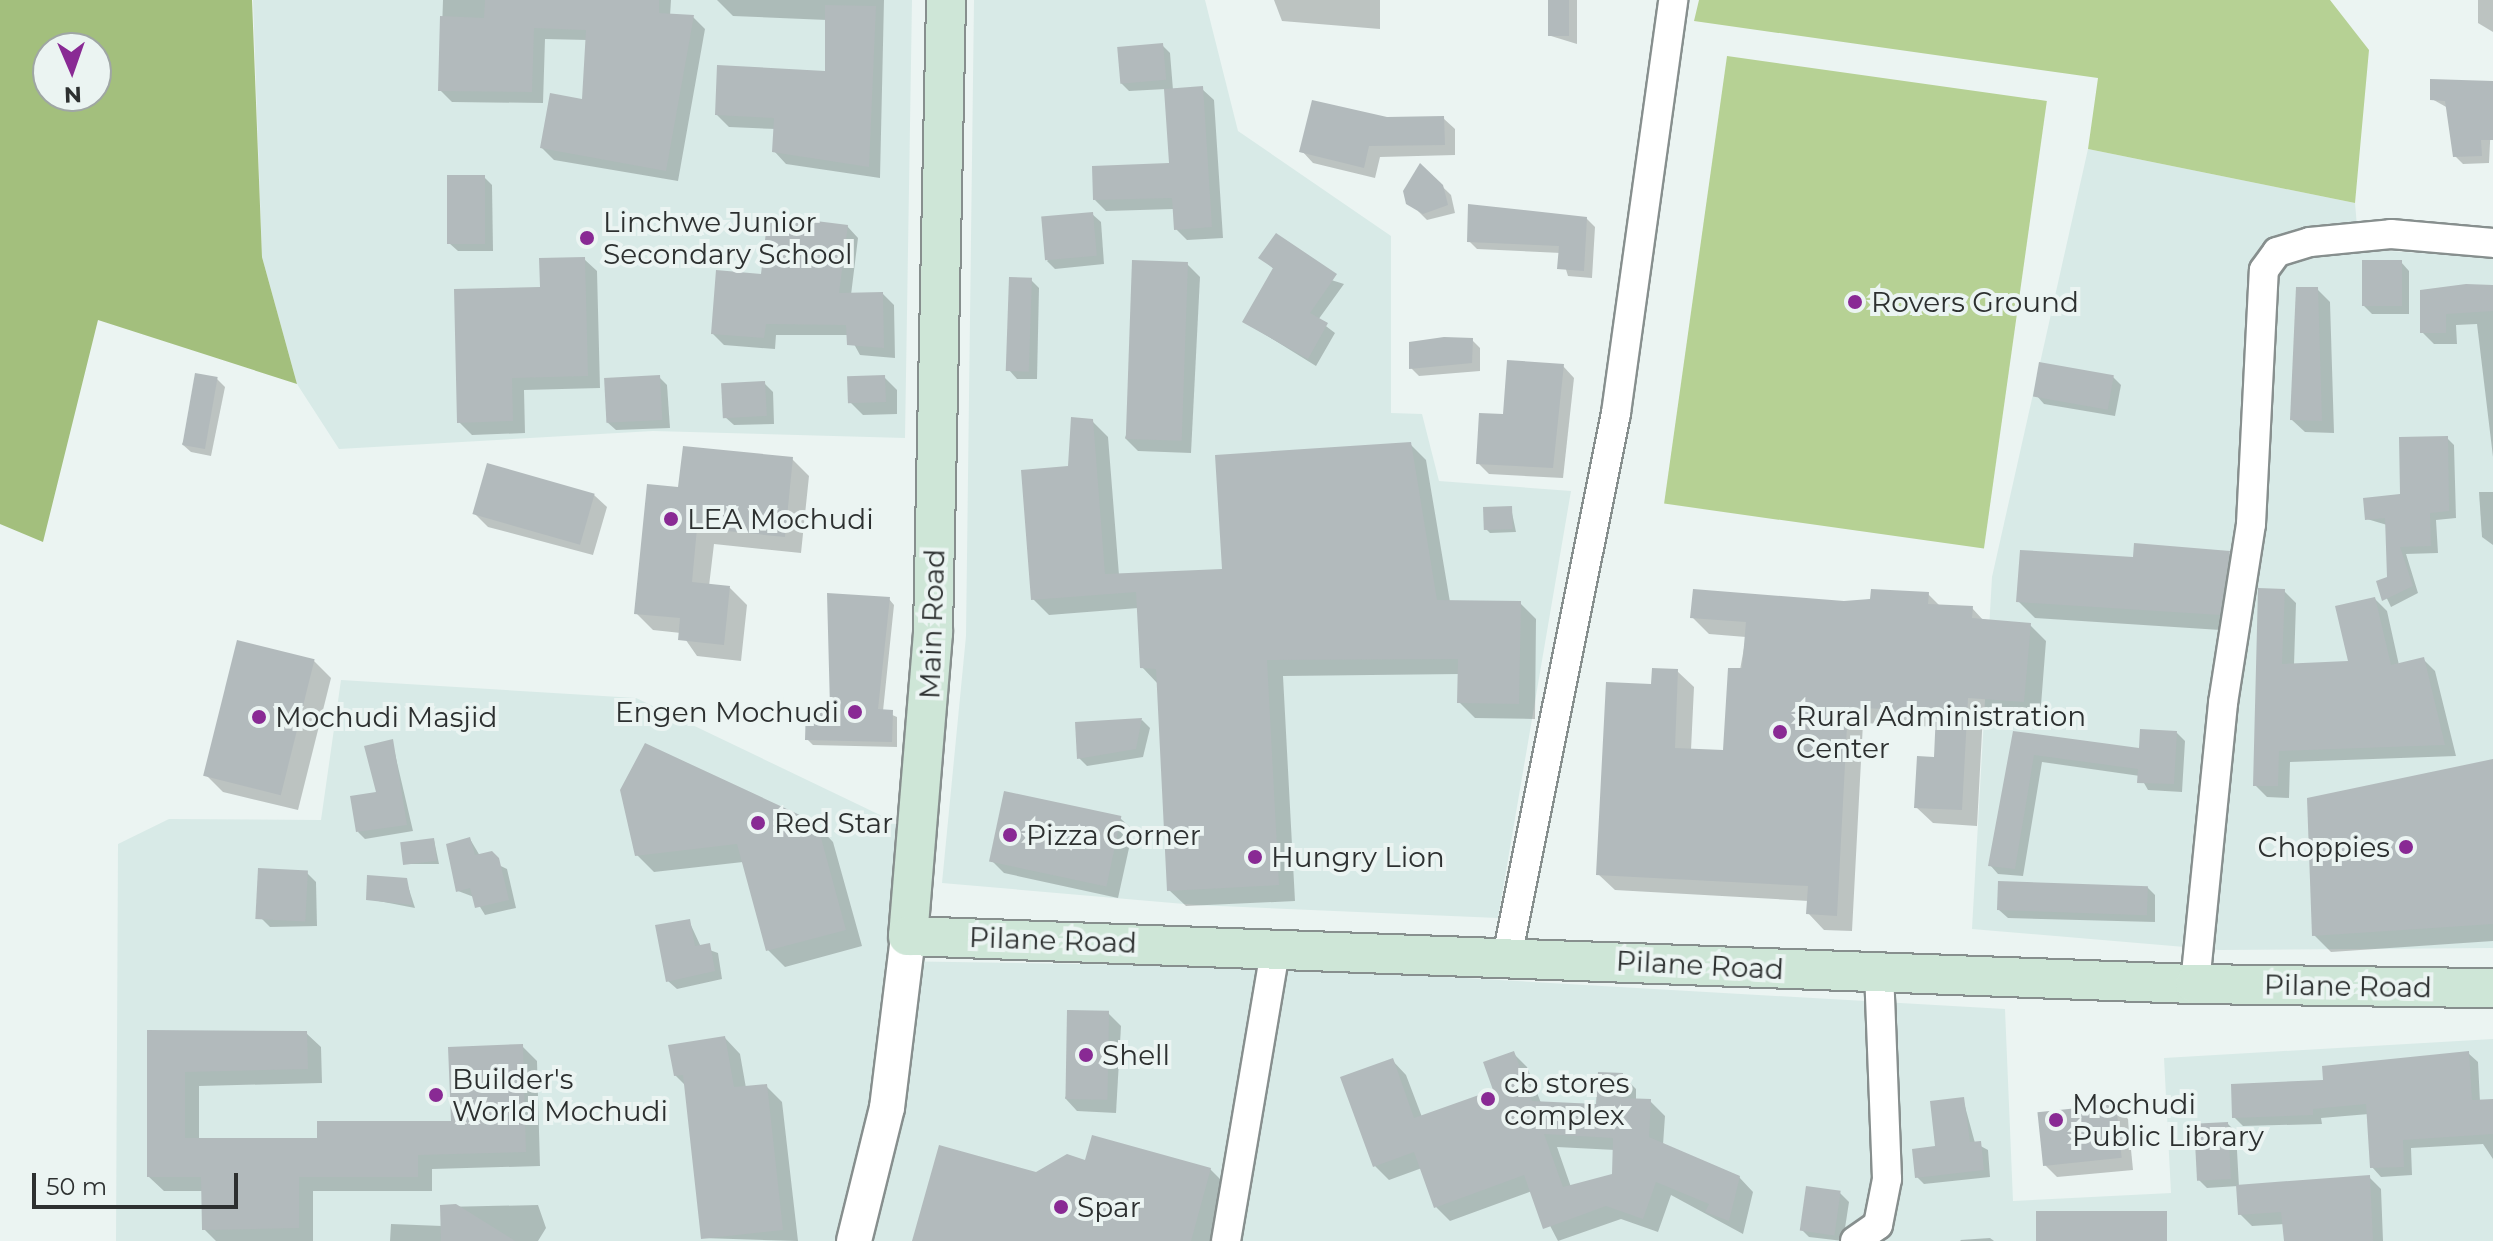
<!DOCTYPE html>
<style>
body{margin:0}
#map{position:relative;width:2493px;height:1241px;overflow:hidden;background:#ebf4f2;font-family:Montserrat,sans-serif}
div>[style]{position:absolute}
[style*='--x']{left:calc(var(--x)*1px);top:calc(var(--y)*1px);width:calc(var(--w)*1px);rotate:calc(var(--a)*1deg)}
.built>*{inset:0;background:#d8eae7}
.green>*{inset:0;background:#b6d194;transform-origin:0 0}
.forest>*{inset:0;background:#a3bf7d}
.shadow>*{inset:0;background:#0003}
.building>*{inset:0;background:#b2babc;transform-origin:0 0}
.roads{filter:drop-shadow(2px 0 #878f8e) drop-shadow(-2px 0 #878f8e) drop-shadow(0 2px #878f8e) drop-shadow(0 -2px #878f8e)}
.minor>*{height:28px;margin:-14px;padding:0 14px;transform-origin:14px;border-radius:14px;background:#fff}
.tertiary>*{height:34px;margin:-17px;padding:0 17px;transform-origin:17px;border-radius:17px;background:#fff}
.secondary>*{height:38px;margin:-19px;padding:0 19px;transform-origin:19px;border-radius:19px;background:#cee6d7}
.dots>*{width:22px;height:22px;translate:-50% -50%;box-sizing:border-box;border:4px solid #ebf4f2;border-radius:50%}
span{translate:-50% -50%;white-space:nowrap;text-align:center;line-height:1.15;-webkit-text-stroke:8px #ebf4f2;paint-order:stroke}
.poi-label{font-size:28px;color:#2d3030}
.left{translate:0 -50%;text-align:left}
.right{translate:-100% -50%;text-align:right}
.street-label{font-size:28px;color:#2d3030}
.north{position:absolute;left:32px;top:32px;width:80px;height:80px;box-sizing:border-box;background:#ebf4f2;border:2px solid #9fa6a4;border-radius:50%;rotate:178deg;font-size:22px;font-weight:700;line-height:32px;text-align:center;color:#2d3030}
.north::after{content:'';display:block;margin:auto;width:28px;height:36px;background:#892a94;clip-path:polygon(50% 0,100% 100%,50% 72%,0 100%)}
.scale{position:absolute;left:32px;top:1173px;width:206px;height:36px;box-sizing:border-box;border:4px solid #2d3030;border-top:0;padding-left:10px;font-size:24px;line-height:28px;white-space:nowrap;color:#2d3030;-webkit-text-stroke:6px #ebf4f2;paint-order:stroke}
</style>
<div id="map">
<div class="built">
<i style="clip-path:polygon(253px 0,912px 0,905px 438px,653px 431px,339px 449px,297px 384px,262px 257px)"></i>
<i style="clip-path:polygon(974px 0,1205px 0,1238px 131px,1391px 236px,1391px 413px,1422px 414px,1439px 481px,1571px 491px,1498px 918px,1196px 905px,942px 883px,966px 636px)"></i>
<i style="clip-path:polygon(2088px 149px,2355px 203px,2359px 249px,2493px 258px,2493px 948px,2220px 950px,1972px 929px,1992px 577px)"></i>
<i style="clip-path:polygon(341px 680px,636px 698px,903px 826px,889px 961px,1271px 967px,2005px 1009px,2013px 1201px,2171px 1193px,2164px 1058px,2493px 1039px,2493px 1241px,116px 1241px,118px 844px,169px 819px,321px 820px)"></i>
</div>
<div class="green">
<i style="clip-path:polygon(1699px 0,2330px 0,2369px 50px,2355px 203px,2088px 149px,2098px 78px,1694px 21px)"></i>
<i style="left:1727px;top:56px;width:323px;height:452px;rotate:8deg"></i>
</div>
<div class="forest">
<i style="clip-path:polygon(evenodd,0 0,252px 0,262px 257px,297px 384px,98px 320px,43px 542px,0 524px,0 0,48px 48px,96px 48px,96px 96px,48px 96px,48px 48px)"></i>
</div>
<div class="shadow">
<i style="clip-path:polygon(443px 0,671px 0,670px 16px,693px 17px,705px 29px,678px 181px,554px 160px,542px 148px,584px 101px,587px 40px,545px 39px,543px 103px,452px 102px,440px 90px)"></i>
<i style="clip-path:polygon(717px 0,884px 0,880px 178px,786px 164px,774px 151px,776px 129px,729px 127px,717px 115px,827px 73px,827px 20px,733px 16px)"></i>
<i style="clip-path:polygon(1274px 0,1380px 0,1380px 29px,1282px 21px)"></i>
<i style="clip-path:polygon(1550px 0,1577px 0,1577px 44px,1551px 36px)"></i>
<i style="clip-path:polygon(2478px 0,2493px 0,2493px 32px,2478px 23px)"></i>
<i style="clip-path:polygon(1162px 45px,1170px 53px,1173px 90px,1202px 89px,1214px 100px,1223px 238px,1187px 240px,1176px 229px,1174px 209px,1106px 211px,1095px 200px,1171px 165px,1166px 89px,1129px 91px,1121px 83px)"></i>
<i style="clip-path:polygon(2493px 83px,2489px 163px,2463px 164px,2455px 156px,2448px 108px,2432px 99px)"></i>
<i style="clip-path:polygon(1443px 118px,1455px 129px,1455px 155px,1380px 157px,1375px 178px,1313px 163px,1302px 151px,1387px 119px)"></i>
<i style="clip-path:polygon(1421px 166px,1451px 195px,1455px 213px,1427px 220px,1418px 211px)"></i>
<i style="clip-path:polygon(484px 177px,492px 185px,493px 251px,458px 251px,449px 243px)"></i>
<i style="clip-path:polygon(1470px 206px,1587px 219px,1595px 227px,1592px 278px,1568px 276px,1561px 253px,1477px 249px,1469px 241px)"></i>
<i style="clip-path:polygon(1092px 214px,1101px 222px,1104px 264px,1055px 269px,1047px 261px)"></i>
<i style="clip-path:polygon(847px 226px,858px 238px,851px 295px,883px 294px,894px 305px,895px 358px,860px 355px,849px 335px,776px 335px,775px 349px,724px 345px,713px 334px,763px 276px)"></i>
<i style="clip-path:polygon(1261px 258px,1344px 284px,1318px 320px,1335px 333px,1316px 366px,1245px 322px,1275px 270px)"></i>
<i style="clip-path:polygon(584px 259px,597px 271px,600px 388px,524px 390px,525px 433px,472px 435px,459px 422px,542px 289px)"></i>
<i style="clip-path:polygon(2401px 262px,2409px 271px,2409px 314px,2372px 314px,2364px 306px)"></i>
<i style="clip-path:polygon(1187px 264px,1200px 277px,1191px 453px,1138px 451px,1125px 438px)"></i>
<i style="clip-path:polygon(1031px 280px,1039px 288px,1037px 379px,1017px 379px,1009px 370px)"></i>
<i style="clip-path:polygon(2317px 289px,2330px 302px,2334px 433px,2305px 432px,2292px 420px)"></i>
<i style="clip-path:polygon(2493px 289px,2493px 457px,2477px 324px,2456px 325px,2457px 344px,2434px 344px,2422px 332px,2422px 292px)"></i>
<i style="clip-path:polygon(1472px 340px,1480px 348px,1480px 371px,1419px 376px,1411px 368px)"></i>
<i style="clip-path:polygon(1563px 366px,1574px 378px,1563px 478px,1489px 474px,1478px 463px,1505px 417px)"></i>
<i style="clip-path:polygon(659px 377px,667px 385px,670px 428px,616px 430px,607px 422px)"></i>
<i style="clip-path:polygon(884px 377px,897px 390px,897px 414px,863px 415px,850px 402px)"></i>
<i style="clip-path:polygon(2113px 377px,2121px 385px,2115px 416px,2044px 404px,2036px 395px)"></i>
<i style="clip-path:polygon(217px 379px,225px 387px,211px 456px,191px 452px,182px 444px)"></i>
<i style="clip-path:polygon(764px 383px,773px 392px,774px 424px,734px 425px,725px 417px)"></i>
<i style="clip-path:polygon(1092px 421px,1108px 437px,1119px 575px,1224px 570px,1410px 444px,1426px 460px,1450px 602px,1520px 603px,1536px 619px,1535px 719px,1475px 718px,1459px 702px,1460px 674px,1283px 676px,1295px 901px,1186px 906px,1169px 890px,1158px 684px,1142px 667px,1138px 608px,1049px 615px,1033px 599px,1070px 468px)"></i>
<i style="clip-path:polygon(2447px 438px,2454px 445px,2456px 518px,2436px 520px,2438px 553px,2406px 554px,2418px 593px,2391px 607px,2379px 582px,2389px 579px,2387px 525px,2367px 519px,2402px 496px)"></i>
<i style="clip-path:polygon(792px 459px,809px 476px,801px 553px,714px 544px,709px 586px,730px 588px,747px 605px,741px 661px,697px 656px,681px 633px,653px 630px,636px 613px,680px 489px)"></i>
<i style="clip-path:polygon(2479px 492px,2493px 492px,2493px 545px,2482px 537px)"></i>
<i style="clip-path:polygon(594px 495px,607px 507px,593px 555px,488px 527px,475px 514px)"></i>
<i style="clip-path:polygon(1511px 508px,1516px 532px,1490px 533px,1486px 529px)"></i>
<i style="clip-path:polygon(2229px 553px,2246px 570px,2236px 631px,2035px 618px,2018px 601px,2135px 559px)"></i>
<i style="clip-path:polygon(2284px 591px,2296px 603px,2294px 665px,2350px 663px,2375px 599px,2387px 611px,2399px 665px,2423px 659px,2435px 671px,2456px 756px,2290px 762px,2289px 798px,2267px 797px,2255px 785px)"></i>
<i style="clip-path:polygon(1928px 594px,1941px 607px,1972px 608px,1984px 621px,2030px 625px,2046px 641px,2040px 718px,1983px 713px,1977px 826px,1933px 823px,1916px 807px,1936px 759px,1937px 727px,1863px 723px,1852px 931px,1824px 930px,1808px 913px,1809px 901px,1615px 890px,1598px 874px,1653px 687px,1677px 671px,1694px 687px,1691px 750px,1725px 752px,1746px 637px,1709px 634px,1692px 617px)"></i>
<i style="clip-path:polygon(889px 599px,894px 605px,883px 711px,897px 717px,897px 747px,813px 745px,807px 739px,832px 710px)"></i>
<i style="clip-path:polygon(314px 661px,331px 678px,298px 810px,223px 792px,206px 775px)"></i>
<i style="clip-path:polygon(1142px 720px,1150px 728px,1143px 757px,1087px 766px,1079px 758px)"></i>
<i style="clip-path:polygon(2014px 733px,2141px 750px,2177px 733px,2185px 741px,2182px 792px,2148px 790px,2140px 776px,2042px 762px,2023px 876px,1998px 874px,1990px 865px)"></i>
<i style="clip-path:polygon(392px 741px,413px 831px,365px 839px,358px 832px,378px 794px)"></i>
<i style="clip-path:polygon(2493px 761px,2493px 941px,2331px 952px,2314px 935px)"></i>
<i style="clip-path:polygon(1120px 818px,1133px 830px,1118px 898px,1004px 873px,991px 860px)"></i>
<i style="clip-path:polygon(816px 824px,833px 842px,862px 946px,785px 967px,768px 950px,743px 862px,654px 872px,637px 855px)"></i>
<i style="clip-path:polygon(470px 839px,480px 856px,507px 869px,516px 908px,485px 915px,474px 897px,458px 891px)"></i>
<i style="clip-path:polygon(434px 840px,439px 864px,404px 864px)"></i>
<i style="clip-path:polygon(307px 873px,316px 882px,317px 926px,270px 927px,262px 919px)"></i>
<i style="clip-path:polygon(406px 880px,415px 908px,368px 899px)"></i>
<i style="clip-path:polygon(2147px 887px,2155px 895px,2155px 922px,2008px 918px,1999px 910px)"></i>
<i style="clip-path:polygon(689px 921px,701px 947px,718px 953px,722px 979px,677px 989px,668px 981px)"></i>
<i style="clip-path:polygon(1108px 1013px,1121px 1026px,1116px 1113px,1077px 1111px,1065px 1098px)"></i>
<i style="clip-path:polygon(149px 1032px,306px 1033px,321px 1047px,322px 1083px,199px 1086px,199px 1140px,319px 1140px,453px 1123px,522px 1046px,537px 1061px,540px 1166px,432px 1169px,432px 1191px,313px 1191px,313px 1241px,216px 1241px,204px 1229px,203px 1191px,164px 1191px,149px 1177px)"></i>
<i style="clip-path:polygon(725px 1038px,740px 1054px,746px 1088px,766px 1086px,782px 1102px,798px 1241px,702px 1238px,686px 1086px,675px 1075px)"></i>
<i style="clip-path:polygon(evenodd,1513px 1053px,1527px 1067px,1541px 1103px,1598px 1106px,1622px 1075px,1636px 1089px,1636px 1100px,1650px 1101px,1665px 1116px,1663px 1145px,1739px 1177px,1753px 1192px,1743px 1234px,1671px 1195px,1658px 1232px,1621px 1219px,1558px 1241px,1532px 1191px,1450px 1221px,1436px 1207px,1422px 1168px,1389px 1180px,1375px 1166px,1392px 1060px,1406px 1075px,1422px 1117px,1495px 1091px,1513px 1053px,1557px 1147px,1615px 1150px,1614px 1175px,1571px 1187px,1557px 1147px)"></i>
<i style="clip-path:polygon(2468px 1053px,2478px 1062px,2480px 1102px,2493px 1101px,2493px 1159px,2483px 1144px,2411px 1148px,2412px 1175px,2381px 1177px,2372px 1167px,2369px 1114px,2321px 1118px,2322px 1124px,2243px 1126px,2234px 1117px,2325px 1082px)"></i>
<i style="clip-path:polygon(1963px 1099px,1975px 1143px,1988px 1150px,1990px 1177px,1924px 1184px,1917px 1177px)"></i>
<i style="clip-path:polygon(2116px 1106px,2128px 1119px,2133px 1170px,2057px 1177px,2045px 1165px)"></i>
<i style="clip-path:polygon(2228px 1124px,2236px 1132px,2239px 1187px,2369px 1177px,2381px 1189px,2383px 1241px,2286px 1241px,2285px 1224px,2252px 1226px,2240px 1214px,2238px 1186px,2207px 1188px,2198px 1179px)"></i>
<i style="clip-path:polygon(1087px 1162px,1210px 1169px,1227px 1186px,1211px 1241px,914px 1241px,1037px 1175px)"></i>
<i style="clip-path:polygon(1840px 1193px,1849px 1202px,1843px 1241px,1809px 1237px,1801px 1229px)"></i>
<i style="clip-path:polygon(538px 1205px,546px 1228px,538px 1241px,390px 1241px,391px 1224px,442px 1226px,442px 1207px)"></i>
<i style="clip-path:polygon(1990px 1238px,1994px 1241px,1961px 1241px,1960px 1240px)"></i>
</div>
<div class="building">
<i style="clip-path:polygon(485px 0,659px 0,659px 13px,694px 15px,666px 171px,540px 148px,550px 93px,582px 99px,586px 30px,534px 28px,532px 92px,438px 91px,440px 16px,484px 18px)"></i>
<i style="left:1548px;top:0;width:21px;height:36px"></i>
<i style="clip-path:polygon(825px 5px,876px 6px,869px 167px,772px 152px,774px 118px,715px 115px,717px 65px,825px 71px)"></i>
<i style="left:1163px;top:43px;width:37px;height:46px;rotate:85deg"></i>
<i style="clip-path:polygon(2430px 79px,2493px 81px,2493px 140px,2481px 140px,2482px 156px,2453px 157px,2445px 101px,2430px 100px)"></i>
<i style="clip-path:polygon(1203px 86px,1212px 227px,1174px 230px,1172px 198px,1093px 200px,1092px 166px,1169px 163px,1164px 89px)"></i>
<i style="clip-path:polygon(1312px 100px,1387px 117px,1444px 116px,1445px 145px,1369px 146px,1364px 168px,1299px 152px)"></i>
<i style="clip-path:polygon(1420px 163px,1443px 185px,1448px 205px,1423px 214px,1406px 204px,1403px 191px)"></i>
<i style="left:447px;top:175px;width:38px;height:69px"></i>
<i style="clip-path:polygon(1468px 204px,1587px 217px,1584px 271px,1557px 269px,1559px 246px,1467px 242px)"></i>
<i style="left:1093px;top:212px;width:44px;height:52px;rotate:85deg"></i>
<i style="clip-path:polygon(768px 215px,848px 225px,839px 293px,883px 292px,884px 348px,847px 345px,846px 325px,766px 324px,764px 338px,711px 334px,716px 270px,761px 274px)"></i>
<i style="clip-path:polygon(1276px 233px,1337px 274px,1310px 313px,1328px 323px,1308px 359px,1242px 322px,1273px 268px,1258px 258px)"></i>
<i style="clip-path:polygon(585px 257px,588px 376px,512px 378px,513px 421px,457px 423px,454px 289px,540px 287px,539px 258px)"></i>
<i style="left:1132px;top:260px;width:56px;height:179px;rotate:2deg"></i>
<i style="left:2362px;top:260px;width:40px;height:46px"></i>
<i style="left:1009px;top:277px;width:23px;height:94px;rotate:2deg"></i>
<i style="clip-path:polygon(2466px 284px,2493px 285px,2493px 311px,2446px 314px,2446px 333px,2420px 333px,2420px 290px)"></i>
<i style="clip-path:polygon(2296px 287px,2318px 287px,2322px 421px,2290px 420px)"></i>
<i style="clip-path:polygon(1444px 337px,1473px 338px,1472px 363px,1409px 369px,1409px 342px)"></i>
<i style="clip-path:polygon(1507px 360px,1564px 364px,1553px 468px,1476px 464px,1479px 413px,1503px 414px)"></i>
<i style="left:2039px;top:362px;width:76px;height:35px;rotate:10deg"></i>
<i style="left:195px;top:373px;width:23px;height:73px;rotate:10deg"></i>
<i style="left:660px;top:375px;width:45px;height:56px;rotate:87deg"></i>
<i style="left:885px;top:375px;width:27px;height:38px;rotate:88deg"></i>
<i style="left:765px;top:381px;width:35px;height:44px;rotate:87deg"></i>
<i style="clip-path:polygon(1071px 417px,1093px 419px,1105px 574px,1222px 569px,1215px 455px,1411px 442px,1437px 600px,1521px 601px,1519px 704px,1457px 703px,1458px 659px,1267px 660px,1279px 885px,1167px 891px,1156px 669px,1140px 668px,1136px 592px,1031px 600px,1021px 470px,1068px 466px)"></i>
<i style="clip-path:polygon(2448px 436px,2449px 511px,2430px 513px,2431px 546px,2400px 547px,2413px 586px,2382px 601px,2376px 581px,2387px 577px,2385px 518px,2365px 520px,2363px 498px,2400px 494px,2399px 437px)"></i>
<i style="clip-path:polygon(683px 446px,793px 457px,785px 537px,697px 528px,692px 582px,730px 586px,724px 645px,678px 640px,680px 618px,634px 614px,647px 484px,678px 487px)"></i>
<i style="left:487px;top:463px;width:112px;height:53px;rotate:16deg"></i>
<i style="left:1512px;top:506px;width:23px;height:29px;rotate:88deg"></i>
<i style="clip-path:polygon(2134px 543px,2230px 551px,2220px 615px,2016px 602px,2020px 550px,2133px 557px)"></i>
<i style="clip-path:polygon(2258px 588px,2285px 589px,2282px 664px,2348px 661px,2335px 606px,2375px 597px,2391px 665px,2424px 657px,2445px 745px,2279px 751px,2278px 786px,2253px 786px)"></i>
<i style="clip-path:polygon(1693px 589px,1844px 601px,1870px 599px,1871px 589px,1929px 592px,1928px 604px,1973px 606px,1972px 618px,2031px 623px,2024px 702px,1968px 698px,1962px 810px,1914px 808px,1917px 756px,1934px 757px,1936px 712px,1848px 707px,1837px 916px,1806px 914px,1808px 886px,1596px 875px,1606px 682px,1651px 684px,1652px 668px,1678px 669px,1675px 748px,1723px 750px,1728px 668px,1742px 668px,1746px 622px,1690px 618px)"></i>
<i style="clip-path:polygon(827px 593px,890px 597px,878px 709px,893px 710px,892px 742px,805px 740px,806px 707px,830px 708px)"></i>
<i style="left:237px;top:640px;width:80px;height:140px;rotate:14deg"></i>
<i style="clip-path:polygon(1142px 718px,1136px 749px,1077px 759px,1075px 722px)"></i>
<i style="clip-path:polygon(2140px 729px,2177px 731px,2174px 784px,2137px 783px,2138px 769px,2034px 755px,2015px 869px,1988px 866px,2013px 731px,2139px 748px)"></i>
<i style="clip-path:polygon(393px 739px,407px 825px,356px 832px,350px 796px,376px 792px,364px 746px)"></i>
<i style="clip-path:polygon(645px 743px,817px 823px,846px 930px,766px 951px,737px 844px,635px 856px,620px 790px)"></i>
<i style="clip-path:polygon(2493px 759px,2493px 924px,2312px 936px,2307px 798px)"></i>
<i style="left:1004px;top:791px;width:120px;height:72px;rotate:12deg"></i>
<i style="clip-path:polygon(470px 837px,475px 855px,492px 851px,499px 858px,509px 900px,475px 908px,470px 888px,456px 892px,446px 844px)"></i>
<i style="left:434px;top:838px;width:23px;height:34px;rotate:83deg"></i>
<i style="left:258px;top:868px;width:50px;height:51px;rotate:3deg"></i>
<i style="clip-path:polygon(367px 875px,407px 878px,412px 905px,366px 900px)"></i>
<i style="left:1998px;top:881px;width:150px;height:29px;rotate:2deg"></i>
<i style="clip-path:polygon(690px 919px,695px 946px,710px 943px,715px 971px,666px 982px,655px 925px)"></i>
<i style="left:1067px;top:1010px;width:42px;height:89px;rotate:1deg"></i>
<i style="clip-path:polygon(147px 1030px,307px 1031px,308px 1069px,185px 1072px,185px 1138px,317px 1138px,317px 1121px,451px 1121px,448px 1047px,523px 1044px,526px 1152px,418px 1155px,418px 1177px,299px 1177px,299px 1228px,202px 1230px,201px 1177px,147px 1177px)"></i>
<i style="clip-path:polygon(725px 1036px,734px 1087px,767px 1084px,783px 1230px,701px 1239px,683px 1075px,674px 1076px,668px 1045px)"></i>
<i style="clip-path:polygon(evenodd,1514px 1051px,1532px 1101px,1596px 1104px,1598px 1072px,1623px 1073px,1622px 1098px,1651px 1099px,1649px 1137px,1740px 1176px,1729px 1221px,1705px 1212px,1709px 1204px,1656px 1182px,1643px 1219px,1606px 1206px,1543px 1229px,1524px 1175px,1434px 1208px,1414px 1152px,1373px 1167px,1340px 1077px,1393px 1058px,1414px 1118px,1493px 1090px,1483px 1062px,1514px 1051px,1544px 1134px,1613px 1138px,1612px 1174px,1563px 1187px,1544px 1134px)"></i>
<i style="clip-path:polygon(2469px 1051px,2472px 1100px,2493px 1099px,2493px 1134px,2403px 1140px,2404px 1167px,2370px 1168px,2366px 1104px,2313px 1109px,2313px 1115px,2232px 1118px,2231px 1084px,2323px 1080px,2322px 1066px)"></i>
<i style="clip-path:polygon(1964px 1097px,1970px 1142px,1981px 1141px,1984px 1170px,1915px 1178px,1912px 1149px,1935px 1146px,1930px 1101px)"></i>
<i style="left:2116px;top:1104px;width:54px;height:79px;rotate:84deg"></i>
<i style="left:2228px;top:1122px;width:57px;height:34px;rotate:87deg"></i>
<i style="clip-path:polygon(1092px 1135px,1211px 1168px,1191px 1241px,912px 1241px,939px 1145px,1036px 1172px,1067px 1154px,1085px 1160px)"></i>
<i style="clip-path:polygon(2370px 1175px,2373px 1241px,2284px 1241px,2281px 1212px,2238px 1215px,2236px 1185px)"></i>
<i style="left:1806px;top:1186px;width:35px;height:45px;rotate:8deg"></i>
<i style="clip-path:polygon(456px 1204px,515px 1241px,441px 1241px,440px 1205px)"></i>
<i style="left:2167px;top:1211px;width:30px;height:131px;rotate:90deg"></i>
</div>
<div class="roads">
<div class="minor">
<i style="--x:1507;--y:957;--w:555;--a:-78.67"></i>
<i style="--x:1616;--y:413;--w:417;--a:-82.1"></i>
<i style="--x:2195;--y:984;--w:282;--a:-84.3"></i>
<i style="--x:2223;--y:703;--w:181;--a:-81.1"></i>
<i style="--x:2251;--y:524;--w:254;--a:-87.1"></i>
<i style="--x:2264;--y:270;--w:22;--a:-54"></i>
<i style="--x:2277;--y:252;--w:34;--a:-17"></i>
<i style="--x:2310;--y:242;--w:81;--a:-5.6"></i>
<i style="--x:2391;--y:234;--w:102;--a:5"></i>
<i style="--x:1226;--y:1241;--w:299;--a:-80.4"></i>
<i style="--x:1855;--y:1241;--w:28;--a:-35"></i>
<i style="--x:1878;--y:1225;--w:47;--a:-78.9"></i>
<i style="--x:1887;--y:1179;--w:206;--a:-92.2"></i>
</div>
<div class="tertiary">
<i style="--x:854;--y:1241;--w:137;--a:-76.1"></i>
<i style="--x:887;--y:1108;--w:173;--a:-83"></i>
</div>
<div class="secondary">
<i style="--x:946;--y:0;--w:633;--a:91.18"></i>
<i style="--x:933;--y:633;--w:304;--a:94.7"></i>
<i style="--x:908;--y:936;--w:1288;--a:2.14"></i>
<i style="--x:2195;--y:984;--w:298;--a:0.8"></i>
</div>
</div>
<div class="dots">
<i style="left:587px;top:238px;background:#892a94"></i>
<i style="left:1855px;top:302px;background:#892a94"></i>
<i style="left:671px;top:519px;background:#892a94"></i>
<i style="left:855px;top:712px;background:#892a94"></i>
<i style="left:259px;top:717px;background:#892a94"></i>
<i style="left:1780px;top:732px;background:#892a94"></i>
<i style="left:758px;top:823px;background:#892a94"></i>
<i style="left:1010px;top:835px;background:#892a94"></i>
<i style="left:2406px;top:847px;background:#892a94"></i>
<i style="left:1255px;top:857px;background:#892a94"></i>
<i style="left:1086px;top:1055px;background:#892a94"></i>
<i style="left:436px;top:1095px;background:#892a94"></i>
<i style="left:1488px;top:1099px;background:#892a94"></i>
<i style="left:2056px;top:1120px;background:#892a94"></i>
<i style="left:1061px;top:1207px;background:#892a94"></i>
</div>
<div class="poi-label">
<span class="left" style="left:603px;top:238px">Linchwe Junior<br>Secondary School</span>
<span class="left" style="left:1871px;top:302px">Rovers Ground</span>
<span class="left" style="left:687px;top:519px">LEA Mochudi</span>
<span class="right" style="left:839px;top:712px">Engen Mochudi</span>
<span class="left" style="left:1796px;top:732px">Rural Administration<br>Center</span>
<span class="left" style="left:275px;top:717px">Mochudi Masjid</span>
<span class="left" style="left:774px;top:823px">Red Star</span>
<span class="left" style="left:1026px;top:835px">Pizza Corner</span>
<span class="right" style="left:2390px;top:847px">Choppies</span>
<span class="left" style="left:1271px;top:857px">Hungry Lion</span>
<span class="left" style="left:1102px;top:1055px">Shell</span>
<span class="left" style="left:452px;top:1095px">Builder's<br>World Mochudi</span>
<span class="left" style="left:1504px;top:1099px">cb stores<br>complex</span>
<span class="left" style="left:2072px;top:1120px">Mochudi<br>Public Library</span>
<span class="left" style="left:1077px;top:1207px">Spar</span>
</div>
<div class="street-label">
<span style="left:932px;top:624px;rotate:-88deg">Main Road</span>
<span style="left:1053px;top:940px;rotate:2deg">Pilane Road</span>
<span style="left:1700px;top:965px;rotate:3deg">Pilane Road</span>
<span style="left:2348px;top:986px;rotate:1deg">Pilane Road</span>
</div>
<div class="north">N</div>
<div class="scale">50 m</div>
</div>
